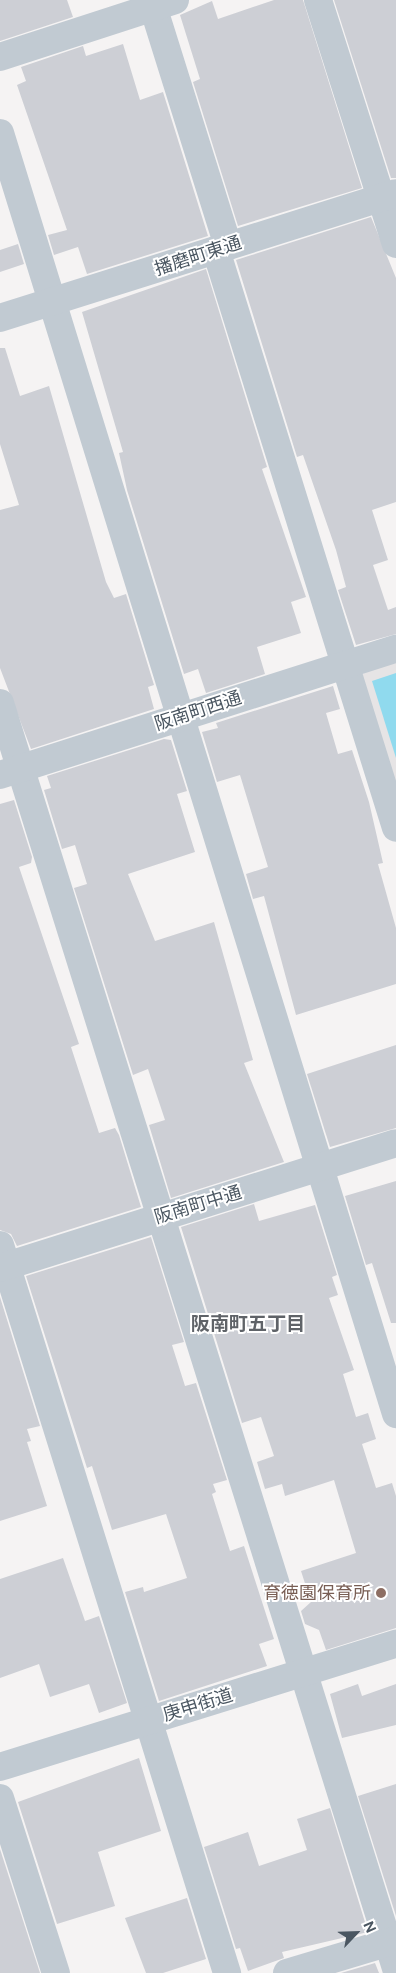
<!DOCTYPE html>
<meta charset="utf-8">
<style>
body{margin:0}
#map{position:relative;width:396px;height:1973px;overflow:hidden;background:#f5f3f3;font-family:"Public Sans","Noto Sans JP",sans-serif}
div>[style]{position:absolute}
[style*='--x']{left:calc(var(--x)*1px);top:calc(var(--y)*1px);width:calc(var(--w)*1px);rotate:calc(var(--a)*1deg)}
.education>*{inset:0;background:#e6e4e5}
.water>*{inset:0;background:#90daee}
.building>*{inset:0;background:#cdcfd5}
.minor>*{height:28px;margin:-14px;padding:0 14px;transform-origin:14px;border-radius:14px;background:#c1cad2}
.dots>*{width:14px;height:14px;translate:-50% -50%;box-sizing:border-box;border:2px solid #fff;border-radius:50%}
span{translate:-50% -50%;white-space:nowrap;text-align:center;line-height:1.15;-webkit-text-stroke:4px #fff;paint-order:stroke}
.street-label{font-size:18px;color:#4a5661}
.education-label{font-size:18px;color:#785e54}
.right{translate:-100% -50%;text-align:right}
.neighbourhood-label{font-size:19px;color:#5f6368;font-weight:700}
.north{position:absolute;left:331px;top:1908px;width:50px;height:50px;-webkit-text-stroke:4px #fff;paint-order:stroke;rotate:66deg;font-size:14px;font-weight:700;line-height:20px;text-align:center;color:#4a5661}
.north::after{content:'';display:block;margin:auto;width:18px;height:22px;background:#4a5661;clip-path:polygon(50% 0,100% 100%,50% 72%,0 100%)}
</style>
<div id="map">
<div class="education">
<i style="clip-path:polygon(396px 658px,396px 796px,359px 680px,368px 667px)"></i>
</div>
<div class="water">
<i style="clip-path:polygon(396px 673px,396px 758px,372px 681px)"></i>
</div>
<div class="building">
<i style="clip-path:polygon(0 0,67px 0,73px 17px,0 41px)"></i>
<i style="clip-path:polygon(274px 0,303px 0,362px 188px,238px 226px,193px 82px,200px 79px,180px 15px,212px 1px,218px 19px)"></i>
<i style="clip-path:polygon(334px 0,396px 0,396px 178px,391px 178px)"></i>
<i style="clip-path:polygon(123px 44px,140px 100px,163px 92px,208px 236px,87px 274px,78px 247px,54px 255px,48px 235px,67px 230px,17px 85px,26px 81px,21px 67px,83px 46px,86px 56px)"></i>
<i style="clip-path:polygon(371px 217px,396px 278px,396px 502px,372px 510px,388px 560px,373px 565px,388px 610px,396px 607px,396px 634px,356px 645px,338px 590px,346px 587px,336px 550px,303px 455px,297px 457px,236px 260px)"></i>
<i style="clip-path:polygon(18px 244px,24px 264px,0 272px,0 250px)"></i>
<i style="clip-path:polygon(206px 269px,267px 467px,262px 469px,306px 597px,291px 602px,301px 633px,257px 647px,265px 674px,206px 693px,198px 669px,184px 674px,127px 490px,119px 453px,123px 452px,82px 312px)"></i>
<i style="clip-path:polygon(0 348px,5px 348px,20px 396px,49px 386px,106px 582px,114px 598px,126px 594px,154px 685px,148px 687px,154px 709px,31px 749px,0 668px,0 510px,19px 505px,0 444px)"></i>
<i style="clip-path:polygon(333px 686px,340px 709px,326px 713px,338px 754px,352px 750px,369px 802px,383px 863px,378px 864px,396px 928px,396px 984px,296px 1015px,264px 896px,253px 899px,246px 874px,268px 867px,240px 775px,217px 782px,202px 732px,218px 728px,216px 723px)"></i>
<i style="clip-path:polygon(164px 739px,171px 740px,187px 791px,177px 794px,195px 852px,128px 874px,155px 941px,214px 922px,253px 1060px,244px 1063px,284px 1162px,171px 1198px,149px 1125px,165px 1120px,148px 1069px,133px 1075px,74px 888px,87px 884px,75px 845px,62px 849px,44px 790px,51px 788px,47px 776px)"></i>
<i style="clip-path:polygon(14px 800px,32px 857px,31px 863px,19px 867px,79px 1044px,71px 1047px,99px 1133px,115px 1128px,119px 1135px,141px 1207px,17px 1246px,11px 1234px,0 1230px,0 804px)"></i>
<i style="clip-path:polygon(396px 1045px,396px 1128px,330px 1147px,307px 1074px)"></i>
<i style="clip-path:polygon(396px 1181px,396px 1323px,391px 1323px,372px 1263px,366px 1265px,345px 1196px)"></i>
<i style="clip-path:polygon(254px 1204px,259px 1221px,315px 1205px,337px 1275px,332px 1277px,338px 1295px,329px 1298px,354px 1370px,343px 1374px,356px 1417px,368px 1413px,376px 1439px,362px 1444px,376px 1488px,392px 1483px,396px 1496px,396px 1628px,326px 1650px,319px 1630px,305px 1624px,301px 1611px,311px 1602px,301px 1571px,356px 1553px,334px 1480px,285px 1496px,282px 1484px,265px 1489px,257px 1462px,274px 1456px,261px 1417px,242px 1423px,181px 1227px)"></i>
<i style="clip-path:polygon(151px 1237px,184px 1342px,172px 1345px,185px 1386px,196px 1383px,227px 1480px,213px 1484px,216px 1492px,212px 1494px,230px 1551px,244px 1546px,274px 1639px,259px 1644px,267px 1666px,159px 1701px,125px 1592px,143px 1587px,144px 1592px,187px 1578px,166px 1514px,112px 1530px,92px 1466px,87px 1468px,26px 1276px)"></i>
<i style="clip-path:polygon(0 1297px,40px 1426px,27px 1429px,31px 1441px,27px 1442px,47px 1506px,0 1521px)"></i>
<i style="clip-path:polygon(63px 1558px,85px 1621px,99px 1616px,127px 1703px,99px 1713px,89px 1684px,50px 1697px,39px 1664px,0 1678px,0 1579px)"></i>
<i style="clip-path:polygon(358px 1684px,362px 1696px,396px 1684px,396px 1725px,342px 1738px,330px 1694px)"></i>
<i style="clip-path:polygon(139px 1758px,161px 1831px,98px 1852px,115px 1906px,57px 1924px,18px 1802px)"></i>
<i style="clip-path:polygon(396px 1784px,396px 1916px,358px 1796px)"></i>
<i style="clip-path:polygon(330px 1808px,368px 1932px,282px 1952px,284px 1958px,248px 1971px,240px 1948px,236px 1949px,204px 1847px,248px 1832px,259px 1866px,307px 1850px,297px 1819px)"></i>
<i style="clip-path:polygon(0 1849px,40px 1973px,0 1973px)"></i>
<i style="clip-path:polygon(187px 1898px,206px 1959px,163px 1973px,146px 1973px,125px 1918px)"></i>
<i style="clip-path:polygon(375px 1963px,379px 1973px,341px 1973px)"></i>
</div>
<div class="minor">
<i style="--x:151;--y:0;--w:258;--a:72.6"></i>
<i style="--x:318;--y:0;--w:256;--a:72.3"></i>
<i style="--x:0;--y:57;--w:184;--a:-18"></i>
<i style="--x:0;--y:133;--w:1341;--a:72.82"></i>
<i style="--x:216;--y:250;--w:605;--a:72.7"></i>
<i style="--x:0;--y:318;--w:415;--a:-17.5"></i>
<i style="--x:0;--y:703;--w:1326;--a:72.62"></i>
<i style="--x:0;--y:775;--w:416;--a:-17.7"></i>
<i style="--x:0;--y:1245;--w:763;--a:72.68"></i>
<i style="--x:0;--y:1268;--w:415;--a:-17.5"></i>
<i style="--x:0;--y:1767;--w:415;--a:-17.3"></i>
<i style="--x:0;--y:1798;--w:184;--a:72.3"></i>
<i style="--x:287;--y:1973;--w:114;--a:-16.8"></i>
</div>
<div class="dots">
<i style="left:381px;top:1593px;background:#8d6e63"></i>
</div>
<div class="street-label">
<span style="left:198px;top:256px;rotate:-18deg">播磨町東通</span>
<span style="left:198px;top:711px;rotate:-18deg">阪南町西通</span>
<span style="left:198px;top:1205px;rotate:-17deg">阪南町中通</span>
<span style="left:198px;top:1705px;rotate:-17deg">庚申街道</span>
</div>
<div class="education-label">
<span class="right" style="left:371px;top:1593px">育徳園保育所</span>
</div>
<div class="neighbourhood-label">
<span style="left:248px;top:1324px">阪南町五丁目</span>
</div>
<div class="north">N</div>
</div>
